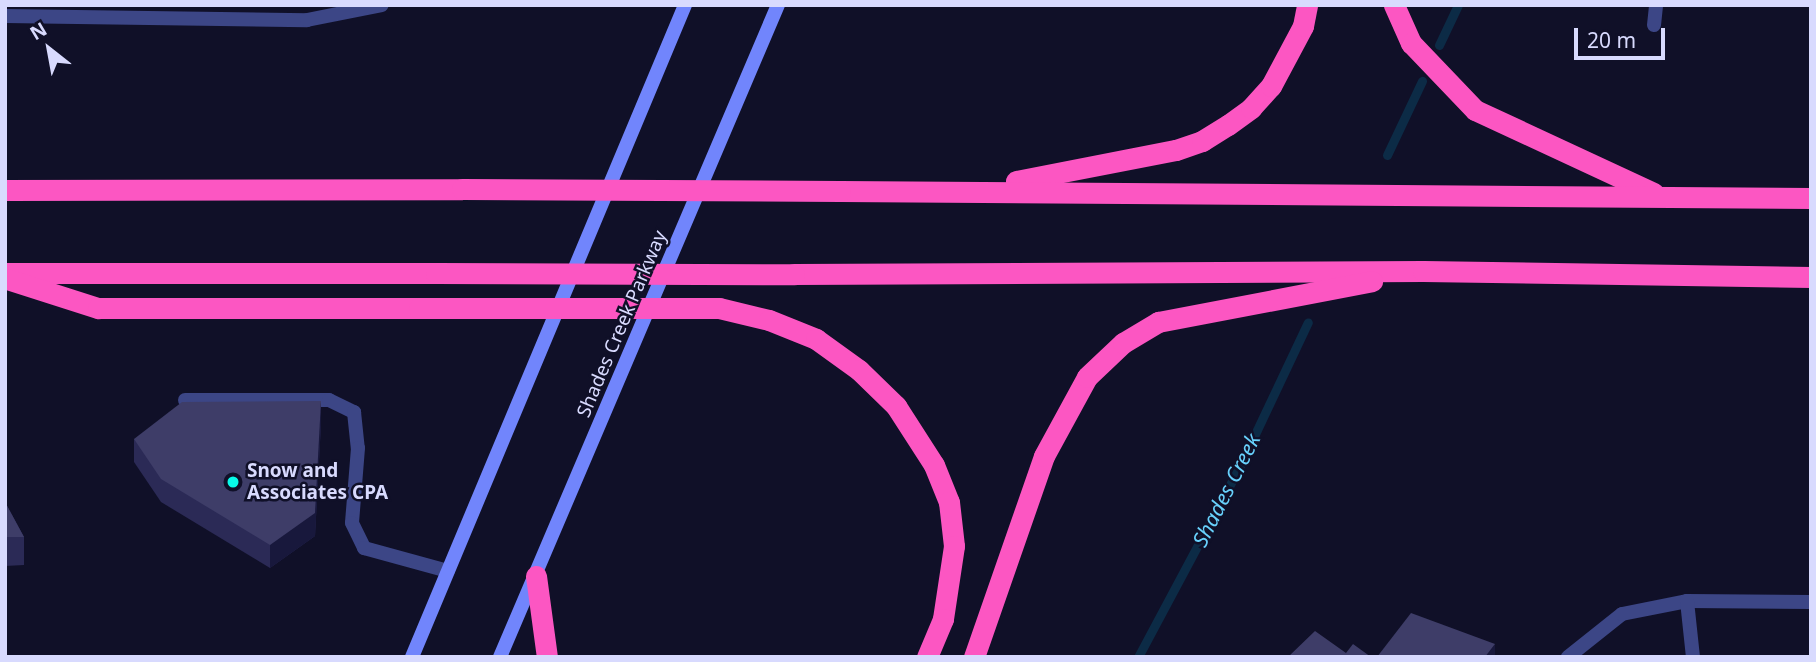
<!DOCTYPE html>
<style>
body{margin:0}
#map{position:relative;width:1816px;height:662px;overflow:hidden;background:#101028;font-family:"Noto Sans",sans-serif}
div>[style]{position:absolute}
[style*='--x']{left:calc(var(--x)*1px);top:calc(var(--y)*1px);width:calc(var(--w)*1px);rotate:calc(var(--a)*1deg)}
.stream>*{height:9px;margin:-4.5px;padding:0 4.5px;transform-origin:4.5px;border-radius:4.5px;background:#0c2b46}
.lane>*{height:14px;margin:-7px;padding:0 7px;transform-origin:7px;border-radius:7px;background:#3c4686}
.street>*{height:14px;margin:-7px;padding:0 7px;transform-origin:7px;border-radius:7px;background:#3c4686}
.secondary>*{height:14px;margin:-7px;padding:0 7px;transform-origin:7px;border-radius:7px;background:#7185fc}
.highway>*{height:21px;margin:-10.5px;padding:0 10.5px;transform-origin:10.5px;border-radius:10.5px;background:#fc56c2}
.highway-bridge>*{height:21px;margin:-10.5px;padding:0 10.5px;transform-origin:10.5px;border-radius:10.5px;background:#fc56c2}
.wall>*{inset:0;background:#2b2a56}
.shaded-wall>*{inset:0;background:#18183c}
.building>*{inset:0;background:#3e3d68}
.dots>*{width:19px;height:19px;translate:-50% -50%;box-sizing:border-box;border:4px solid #101028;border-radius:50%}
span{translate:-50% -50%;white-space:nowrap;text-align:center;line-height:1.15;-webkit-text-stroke:5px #101028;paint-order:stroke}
.street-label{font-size:19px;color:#d8dafe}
.poi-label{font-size:19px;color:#d8dafe;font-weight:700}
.left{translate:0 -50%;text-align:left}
.water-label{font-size:21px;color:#68d1fc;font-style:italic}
.frame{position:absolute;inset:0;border:7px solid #d8dafe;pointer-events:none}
.north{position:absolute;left:14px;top:14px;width:70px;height:70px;-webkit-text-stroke:5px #101028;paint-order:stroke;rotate:329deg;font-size:19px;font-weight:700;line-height:28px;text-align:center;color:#d8dafe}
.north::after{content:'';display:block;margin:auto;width:24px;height:32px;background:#d8dafe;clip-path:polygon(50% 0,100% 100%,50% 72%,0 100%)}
.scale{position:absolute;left:1574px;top:28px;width:91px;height:32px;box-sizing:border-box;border:4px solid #d8dafe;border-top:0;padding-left:9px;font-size:21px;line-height:24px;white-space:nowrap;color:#d8dafe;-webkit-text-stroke:5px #101028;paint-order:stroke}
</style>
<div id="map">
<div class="stream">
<i style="--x:1439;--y:45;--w:44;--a:-64.6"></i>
<i style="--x:1387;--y:155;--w:82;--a:-64.7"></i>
<i style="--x:1138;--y:657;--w:214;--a:-61.9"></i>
<i style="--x:1239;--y:468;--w:161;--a:-64.7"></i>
</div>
<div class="lane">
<i style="--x:5;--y:16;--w:302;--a:0.8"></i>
<i style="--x:307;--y:20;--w:76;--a:-11.3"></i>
<i style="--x:1654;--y:25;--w:20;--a:-84"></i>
<i style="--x:185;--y:400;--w:144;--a:0"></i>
<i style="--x:329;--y:400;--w:28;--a:26"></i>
<i style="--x:354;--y:412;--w:36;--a:84"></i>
<i style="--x:358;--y:448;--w:75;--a:94.6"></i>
<i style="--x:352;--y:523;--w:28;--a:64"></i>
<i style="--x:364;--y:548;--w:87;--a:15.3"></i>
<i style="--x:1568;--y:657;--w:69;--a:-38.5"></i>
<i style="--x:1622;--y:614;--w:66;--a:-11.3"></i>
<i style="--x:1687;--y:601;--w:124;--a:0.5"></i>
</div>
<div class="street">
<i style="--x:1687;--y:601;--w:56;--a:83.9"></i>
</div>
<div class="secondary">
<i style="--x:412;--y:657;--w:707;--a:-67.28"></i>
<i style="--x:500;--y:657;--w:709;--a:-66.91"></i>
</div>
<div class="highway">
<i style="--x:1394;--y:5;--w:42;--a:65.9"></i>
<i style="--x:1411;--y:43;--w:93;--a:46.3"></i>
<i style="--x:1475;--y:110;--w:197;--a:24.9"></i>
<i style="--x:1016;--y:181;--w:163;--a:-11"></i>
<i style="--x:1176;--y:150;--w:28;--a:-19"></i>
<i style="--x:1202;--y:141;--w:31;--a:-32"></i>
<i style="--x:1228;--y:125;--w:29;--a:-36"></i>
<i style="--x:1251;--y:108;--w:30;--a:-48"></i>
<i style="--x:1271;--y:86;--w:68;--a:-61.9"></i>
<i style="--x:1303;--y:26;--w:21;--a:-79"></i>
<i style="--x:5;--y:190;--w:457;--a:-0.1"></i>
<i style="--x:840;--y:191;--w:971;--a:0.41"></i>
<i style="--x:5;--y:273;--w:431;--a:0"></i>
<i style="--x:794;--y:274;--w:629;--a:-0.27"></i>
<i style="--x:1423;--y:271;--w:388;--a:0.9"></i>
<i style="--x:7;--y:279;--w:96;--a:17.7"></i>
<i style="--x:98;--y:308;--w:321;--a:0"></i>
<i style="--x:719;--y:308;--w:51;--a:13.5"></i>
<i style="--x:769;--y:320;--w:51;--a:22"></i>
<i style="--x:816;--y:339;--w:53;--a:35.8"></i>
<i style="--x:859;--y:370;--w:52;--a:44.2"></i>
<i style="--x:896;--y:406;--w:70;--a:57.2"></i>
<i style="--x:934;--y:465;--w:40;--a:68"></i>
<i style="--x:949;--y:502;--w:44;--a:83.5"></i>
<i style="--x:954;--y:546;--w:74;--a:98.6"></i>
<i style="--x:943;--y:619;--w:41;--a:112.8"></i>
<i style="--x:536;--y:576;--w:82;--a:82.3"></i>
<i style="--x:974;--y:657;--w:213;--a:-70.8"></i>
<i style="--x:1044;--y:456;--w:90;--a:-61.4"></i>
<i style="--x:1087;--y:377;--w:50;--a:-43.4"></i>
<i style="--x:1123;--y:343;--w:41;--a:-31"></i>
<i style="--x:1158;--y:322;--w:218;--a:-10.8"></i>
</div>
<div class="highway-bridge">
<i style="--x:462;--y:189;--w:378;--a:0.3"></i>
<i style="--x:436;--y:273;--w:358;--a:0.2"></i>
<i style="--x:419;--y:308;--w:300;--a:0"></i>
</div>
<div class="wall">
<i style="clip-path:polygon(321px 424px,315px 536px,270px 568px,161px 502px,134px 462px,134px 439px)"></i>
<i style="clip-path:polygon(5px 502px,24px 537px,24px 565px,5px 566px)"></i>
</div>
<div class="shaded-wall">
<i style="clip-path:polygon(321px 401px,321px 424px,315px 536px,270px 568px,270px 545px)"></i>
<i style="clip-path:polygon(1495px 644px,1495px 657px,1485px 657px)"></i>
</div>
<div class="building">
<i style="clip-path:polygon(321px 401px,315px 513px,270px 545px,161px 479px,134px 439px,182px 402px)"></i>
<i style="clip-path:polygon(5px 502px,24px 537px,5px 537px)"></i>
<i style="clip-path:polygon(1411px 613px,1495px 644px,1485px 657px,1377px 657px)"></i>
<i style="clip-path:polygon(1315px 631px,1346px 653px,1353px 644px,1371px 657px,1288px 657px)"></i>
</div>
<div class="dots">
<i style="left:233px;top:482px;background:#08fae9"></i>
</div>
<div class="street-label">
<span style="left:622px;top:324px;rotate:-67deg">Shades Creek Parkway</span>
</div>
<div class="poi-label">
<span class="left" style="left:247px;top:482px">Snow and<br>Associates CPA</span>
</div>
<div class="water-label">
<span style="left:1226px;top:490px;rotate:-63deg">Shades Creek</span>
</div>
<div class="frame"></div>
<div class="north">N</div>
<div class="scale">20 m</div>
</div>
